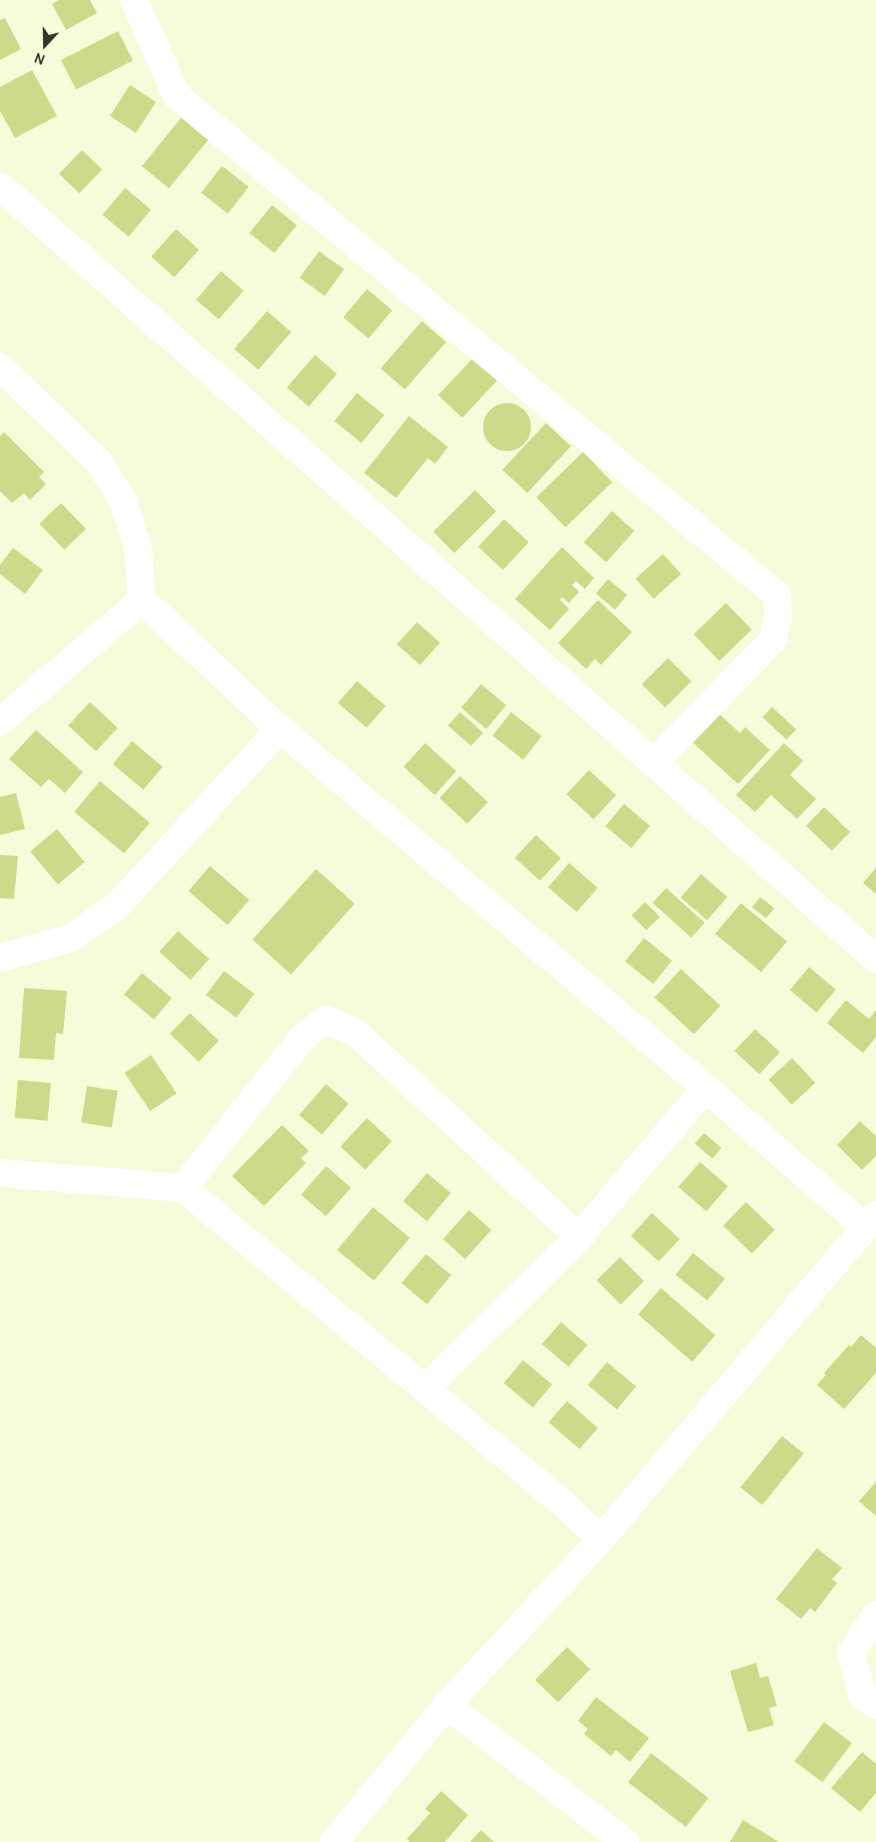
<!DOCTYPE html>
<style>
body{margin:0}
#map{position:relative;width:876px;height:1842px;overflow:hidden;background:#f5fcda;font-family:Cabin,sans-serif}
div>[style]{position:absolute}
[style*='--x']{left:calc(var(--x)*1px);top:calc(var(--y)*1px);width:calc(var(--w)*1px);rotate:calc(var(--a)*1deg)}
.building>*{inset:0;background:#ccdb8a;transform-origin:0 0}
.round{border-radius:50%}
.minor>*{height:28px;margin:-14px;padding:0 14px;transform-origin:14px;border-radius:14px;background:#fff}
.tertiary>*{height:28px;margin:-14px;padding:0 14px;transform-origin:14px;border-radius:14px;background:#fff}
span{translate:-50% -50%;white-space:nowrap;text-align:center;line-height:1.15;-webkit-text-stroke:4px #f5fcda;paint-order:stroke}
.north{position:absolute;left:20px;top:20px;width:50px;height:50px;-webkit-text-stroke:4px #f5fcda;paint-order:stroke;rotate:201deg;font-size:14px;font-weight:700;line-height:20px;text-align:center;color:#35382b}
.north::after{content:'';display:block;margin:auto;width:18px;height:22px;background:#35382b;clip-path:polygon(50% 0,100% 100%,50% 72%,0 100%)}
</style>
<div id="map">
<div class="building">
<i style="clip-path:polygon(59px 0,90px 0,97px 13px,66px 30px,52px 4px)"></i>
<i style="clip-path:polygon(5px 18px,21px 49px,0 60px,0 20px)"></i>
<i style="left:118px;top:31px;width:33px;height:64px;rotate:63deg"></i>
<i style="clip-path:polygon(32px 70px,57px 116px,15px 138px,0 111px,0 87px)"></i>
<i style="left:130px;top:85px;width:31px;height:37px;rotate:33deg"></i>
<i style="left:189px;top:108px;width:35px;height:75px;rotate:39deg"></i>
<i style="left:82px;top:150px;width:28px;height:33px;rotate:44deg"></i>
<i style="left:222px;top:166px;width:34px;height:34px;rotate:38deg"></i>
<i style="left:125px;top:188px;width:34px;height:35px;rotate:40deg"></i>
<i style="left:272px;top:205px;width:32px;height:36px;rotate:39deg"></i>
<i style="left:176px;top:229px;width:31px;height:37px;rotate:42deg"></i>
<i style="left:319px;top:251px;width:31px;height:33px;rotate:36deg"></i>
<i style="left:221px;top:271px;width:30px;height:38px;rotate:41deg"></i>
<i style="left:367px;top:289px;width:33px;height:37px;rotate:40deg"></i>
<i style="left:267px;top:311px;width:32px;height:50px;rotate:41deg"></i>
<i style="left:422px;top:321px;width:32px;height:63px;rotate:41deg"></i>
<i style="left:315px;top:355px;width:29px;height:43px;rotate:41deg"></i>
<i style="left:473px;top:358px;width:33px;height:51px;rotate:43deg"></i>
<i style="left:357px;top:393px;width:35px;height:36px;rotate:39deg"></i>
<i class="round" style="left:483px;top:403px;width:48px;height:48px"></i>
<i style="clip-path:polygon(409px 416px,448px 447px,435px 464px,428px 458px,396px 498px,364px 473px)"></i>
<i style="left:546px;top:423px;width:34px;height:64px;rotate:43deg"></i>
<i style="clip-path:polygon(4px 432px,44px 472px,39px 477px,46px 484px,30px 500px,24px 493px,12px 503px,0 491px,0 436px)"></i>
<i style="left:583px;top:452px;width:42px;height:65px;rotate:46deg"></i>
<i style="left:475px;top:490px;width:30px;height:59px;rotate:45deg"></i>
<i style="left:61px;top:503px;width:36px;height:30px;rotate:46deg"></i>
<i style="left:612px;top:511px;width:30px;height:42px;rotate:42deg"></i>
<i style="left:504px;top:519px;width:34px;height:38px;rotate:43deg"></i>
<i style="clip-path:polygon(562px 547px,594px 578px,585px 589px,576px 581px,572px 585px,579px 592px,569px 603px,562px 597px,560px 600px,569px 609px,550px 630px,515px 599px)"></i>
<i style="clip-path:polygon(13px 548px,43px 570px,25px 594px,0 574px,0 565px)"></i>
<i style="left:663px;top:554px;width:27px;height:37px;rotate:48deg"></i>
<i style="left:608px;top:579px;width:25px;height:19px;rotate:40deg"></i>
<i style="clip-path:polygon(598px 600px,632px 632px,601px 665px,595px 659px,586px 669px,558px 643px)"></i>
<i style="left:726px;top:603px;width:37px;height:45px;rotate:46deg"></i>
<i style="left:417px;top:622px;width:31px;height:30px;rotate:42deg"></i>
<i style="left:668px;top:658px;width:33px;height:37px;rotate:45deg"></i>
<i style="left:357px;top:681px;width:38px;height:29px;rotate:41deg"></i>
<i style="left:481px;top:684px;width:33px;height:31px;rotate:40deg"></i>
<i style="left:90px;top:702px;width:38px;height:32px;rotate:43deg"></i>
<i style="left:772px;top:707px;width:33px;height:14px;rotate:43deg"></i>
<i style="clip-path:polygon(716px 711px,740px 733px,745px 727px,770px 750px,738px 784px,690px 740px)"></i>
<i style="left:460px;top:712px;width:31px;height:18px;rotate:42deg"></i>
<i style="left:511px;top:712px;width:39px;height:30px;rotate:38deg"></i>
<i style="clip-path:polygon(36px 730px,83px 772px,65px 793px,49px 779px,41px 787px,9px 759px)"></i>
<i style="left:132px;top:741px;width:40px;height:30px;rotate:40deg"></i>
<i style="left:425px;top:743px;width:42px;height:32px;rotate:42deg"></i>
<i style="clip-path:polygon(784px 743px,803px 761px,790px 775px,816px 799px,797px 819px,771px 795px,755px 812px,736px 795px)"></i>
<i style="left:589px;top:770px;width:37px;height:33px;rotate:43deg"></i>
<i style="left:460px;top:776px;width:38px;height:30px;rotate:43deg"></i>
<i style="left:100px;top:781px;width:65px;height:40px;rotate:40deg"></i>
<i style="clip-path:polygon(16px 793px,25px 829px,0 835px,0 797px)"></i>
<i style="left:624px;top:804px;width:34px;height:29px;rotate:40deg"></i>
<i style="left:824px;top:807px;width:36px;height:26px;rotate:44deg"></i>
<i style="left:57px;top:829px;width:43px;height:35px;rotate:50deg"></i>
<i style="left:536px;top:835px;width:34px;height:31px;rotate:43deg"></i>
<i style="clip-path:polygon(0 855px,18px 856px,14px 899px,0 898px)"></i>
<i style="left:569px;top:863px;width:38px;height:32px;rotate:41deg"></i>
<i style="left:210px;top:866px;width:52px;height:33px;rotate:41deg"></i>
<i style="clip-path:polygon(876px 868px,876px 894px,863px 883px)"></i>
<i style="left:316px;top:869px;width:52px;height:95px;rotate:42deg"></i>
<i style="left:701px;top:874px;width:35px;height:31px;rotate:41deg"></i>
<i style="left:666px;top:888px;width:52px;height:20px;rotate:42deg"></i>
<i style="left:760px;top:897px;width:18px;height:13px;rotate:38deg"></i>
<i style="left:645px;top:902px;width:21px;height:19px;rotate:45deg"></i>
<i style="left:741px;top:903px;width:60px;height:40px;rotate:40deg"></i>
<i style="left:178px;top:931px;width:42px;height:28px;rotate:42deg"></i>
<i style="left:644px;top:938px;width:36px;height:30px;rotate:39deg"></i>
<i style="left:809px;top:967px;width:35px;height:30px;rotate:40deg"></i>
<i style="left:681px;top:969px;width:54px;height:39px;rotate:43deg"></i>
<i style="left:224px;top:971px;width:38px;height:30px;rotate:37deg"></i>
<i style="left:142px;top:973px;width:39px;height:28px;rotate:40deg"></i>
<i style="clip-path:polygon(24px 988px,67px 991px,63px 1034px,56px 1033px,54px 1060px,19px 1058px)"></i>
<i style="clip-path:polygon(846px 1000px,869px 1019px,876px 1010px,876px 1037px,863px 1053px,827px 1023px)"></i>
<i style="left:190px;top:1013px;width:40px;height:29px;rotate:44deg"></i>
<i style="left:755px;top:1029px;width:34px;height:30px;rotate:43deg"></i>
<i style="left:151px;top:1055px;width:46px;height:32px;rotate:56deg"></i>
<i style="left:792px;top:1058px;width:34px;height:32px;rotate:47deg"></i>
<i style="left:18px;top:1080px;width:33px;height:38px;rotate:5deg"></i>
<i style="left:326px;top:1084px;width:30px;height:41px;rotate:41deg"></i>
<i style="left:87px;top:1086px;width:31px;height:37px;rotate:9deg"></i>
<i style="left:367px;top:1118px;width:34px;height:39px;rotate:43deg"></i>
<i style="clip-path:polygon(860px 1121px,876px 1136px,876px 1156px,862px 1170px,837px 1145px)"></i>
<i style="clip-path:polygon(282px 1125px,309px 1151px,301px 1158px,306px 1163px,264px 1206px,232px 1176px)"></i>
<i style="left:704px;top:1133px;width:23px;height:14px;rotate:41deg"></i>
<i style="left:700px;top:1162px;width:37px;height:33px;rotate:41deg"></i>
<i style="left:326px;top:1166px;width:33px;height:38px;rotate:41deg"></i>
<i style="left:427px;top:1173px;width:31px;height:37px;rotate:40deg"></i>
<i style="left:746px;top:1202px;width:40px;height:33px;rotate:44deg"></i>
<i style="left:373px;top:1207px;width:48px;height:56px;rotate:40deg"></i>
<i style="left:469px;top:1210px;width:30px;height:39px;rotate:42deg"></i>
<i style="left:652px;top:1213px;width:38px;height:31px;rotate:43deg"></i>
<i style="left:693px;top:1253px;width:41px;height:28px;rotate:39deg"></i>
<i style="left:426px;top:1254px;width:33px;height:38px;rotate:40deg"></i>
<i style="left:620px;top:1257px;width:34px;height:33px;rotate:45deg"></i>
<i style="left:661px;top:1288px;width:72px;height:35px;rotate:41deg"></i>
<i style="left:561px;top:1322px;width:35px;height:29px;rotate:41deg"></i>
<i style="clip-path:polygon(861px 1335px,876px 1348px,876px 1373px,844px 1409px,817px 1385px,826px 1375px,824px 1373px,849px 1345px,851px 1347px)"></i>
<i style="left:523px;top:1360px;width:38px;height:30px;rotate:40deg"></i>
<i style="left:607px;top:1362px;width:38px;height:30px;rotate:40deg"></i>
<i style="left:567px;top:1401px;width:41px;height:28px;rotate:41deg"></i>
<i style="left:782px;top:1436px;width:28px;height:66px;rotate:39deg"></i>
<i style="clip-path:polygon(876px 1482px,876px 1516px,859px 1501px)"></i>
<i style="clip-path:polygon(817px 1548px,842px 1568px,832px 1579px,837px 1583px,815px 1612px,810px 1608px,801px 1619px,776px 1599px)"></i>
<i style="left:567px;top:1647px;width:32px;height:46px;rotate:44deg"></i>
<i style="clip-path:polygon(756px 1663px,760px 1678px,768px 1676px,777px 1706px,769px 1708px,774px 1725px,748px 1732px,730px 1671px)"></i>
<i style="clip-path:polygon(596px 1697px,649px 1738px,630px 1762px,616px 1750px,611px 1756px,584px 1734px,588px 1729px,578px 1721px)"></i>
<i style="left:824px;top:1722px;width:35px;height:49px;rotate:37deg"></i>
<i style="clip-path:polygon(862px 1752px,876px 1764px,876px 1793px,860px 1812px,831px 1788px)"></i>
<i style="left:651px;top:1753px;width:73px;height:37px;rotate:38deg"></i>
<i style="clip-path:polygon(441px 1791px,468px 1815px,445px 1842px,410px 1842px,407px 1839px,430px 1813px,425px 1809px)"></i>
<i style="clip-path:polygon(743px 1820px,779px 1842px,730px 1842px)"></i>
<i style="clip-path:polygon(481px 1830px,494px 1842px,470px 1842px)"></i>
</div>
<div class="minor">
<i style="--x:134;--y:0;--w:105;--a:65.9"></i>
<i style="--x:177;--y:96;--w:780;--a:39.75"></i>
<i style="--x:777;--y:595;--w:22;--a:87"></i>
<i style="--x:778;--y:617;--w:24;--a:102"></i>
<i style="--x:773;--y:640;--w:171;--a:134.1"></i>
<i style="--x:0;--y:186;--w:1168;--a:41.43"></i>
<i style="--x:0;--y:367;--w:137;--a:43.8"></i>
<i style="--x:99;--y:462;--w:47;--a:58"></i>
<i style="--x:124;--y:502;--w:49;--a:73.4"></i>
<i style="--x:138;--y:549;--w:51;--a:85.5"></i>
<i style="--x:0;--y:722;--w:187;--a:-40.7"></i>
<i style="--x:142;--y:600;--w:189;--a:43.1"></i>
<i style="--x:0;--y:958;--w:74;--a:-15.7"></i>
<i style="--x:71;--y:938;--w:56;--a:-34.8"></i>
<i style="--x:117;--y:906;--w:241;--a:-47.4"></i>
<i style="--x:280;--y:729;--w:557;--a:40.12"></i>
<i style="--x:706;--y:1088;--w:211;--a:41.2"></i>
<i style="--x:0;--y:1173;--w:184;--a:4.7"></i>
<i style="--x:183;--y:1188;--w:491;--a:39.7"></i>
<i style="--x:561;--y:1502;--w:54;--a:42.8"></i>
<i style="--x:183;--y:1188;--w:193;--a:-51.5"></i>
<i style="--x:303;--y:1037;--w:29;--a:-36"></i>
<i style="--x:326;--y:1020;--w:31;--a:22"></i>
<i style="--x:355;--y:1032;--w:304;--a:42.5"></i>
<i style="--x:425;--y:1389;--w:216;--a:-44.6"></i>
<i style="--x:579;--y:1237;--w:196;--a:-49.6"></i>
<i style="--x:876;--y:1615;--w:45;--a:123.3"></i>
<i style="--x:851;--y:1653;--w:45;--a:74.4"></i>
<i style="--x:863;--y:1696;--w:16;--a:35"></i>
<i style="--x:447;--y:1705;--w:225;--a:37.6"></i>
</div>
<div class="tertiary">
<i style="--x:334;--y:1842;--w:178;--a:-50.5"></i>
<i style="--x:447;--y:1705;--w:226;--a:-47.1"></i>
<i style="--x:601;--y:1539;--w:425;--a:-49.7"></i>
</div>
<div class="north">N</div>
</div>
